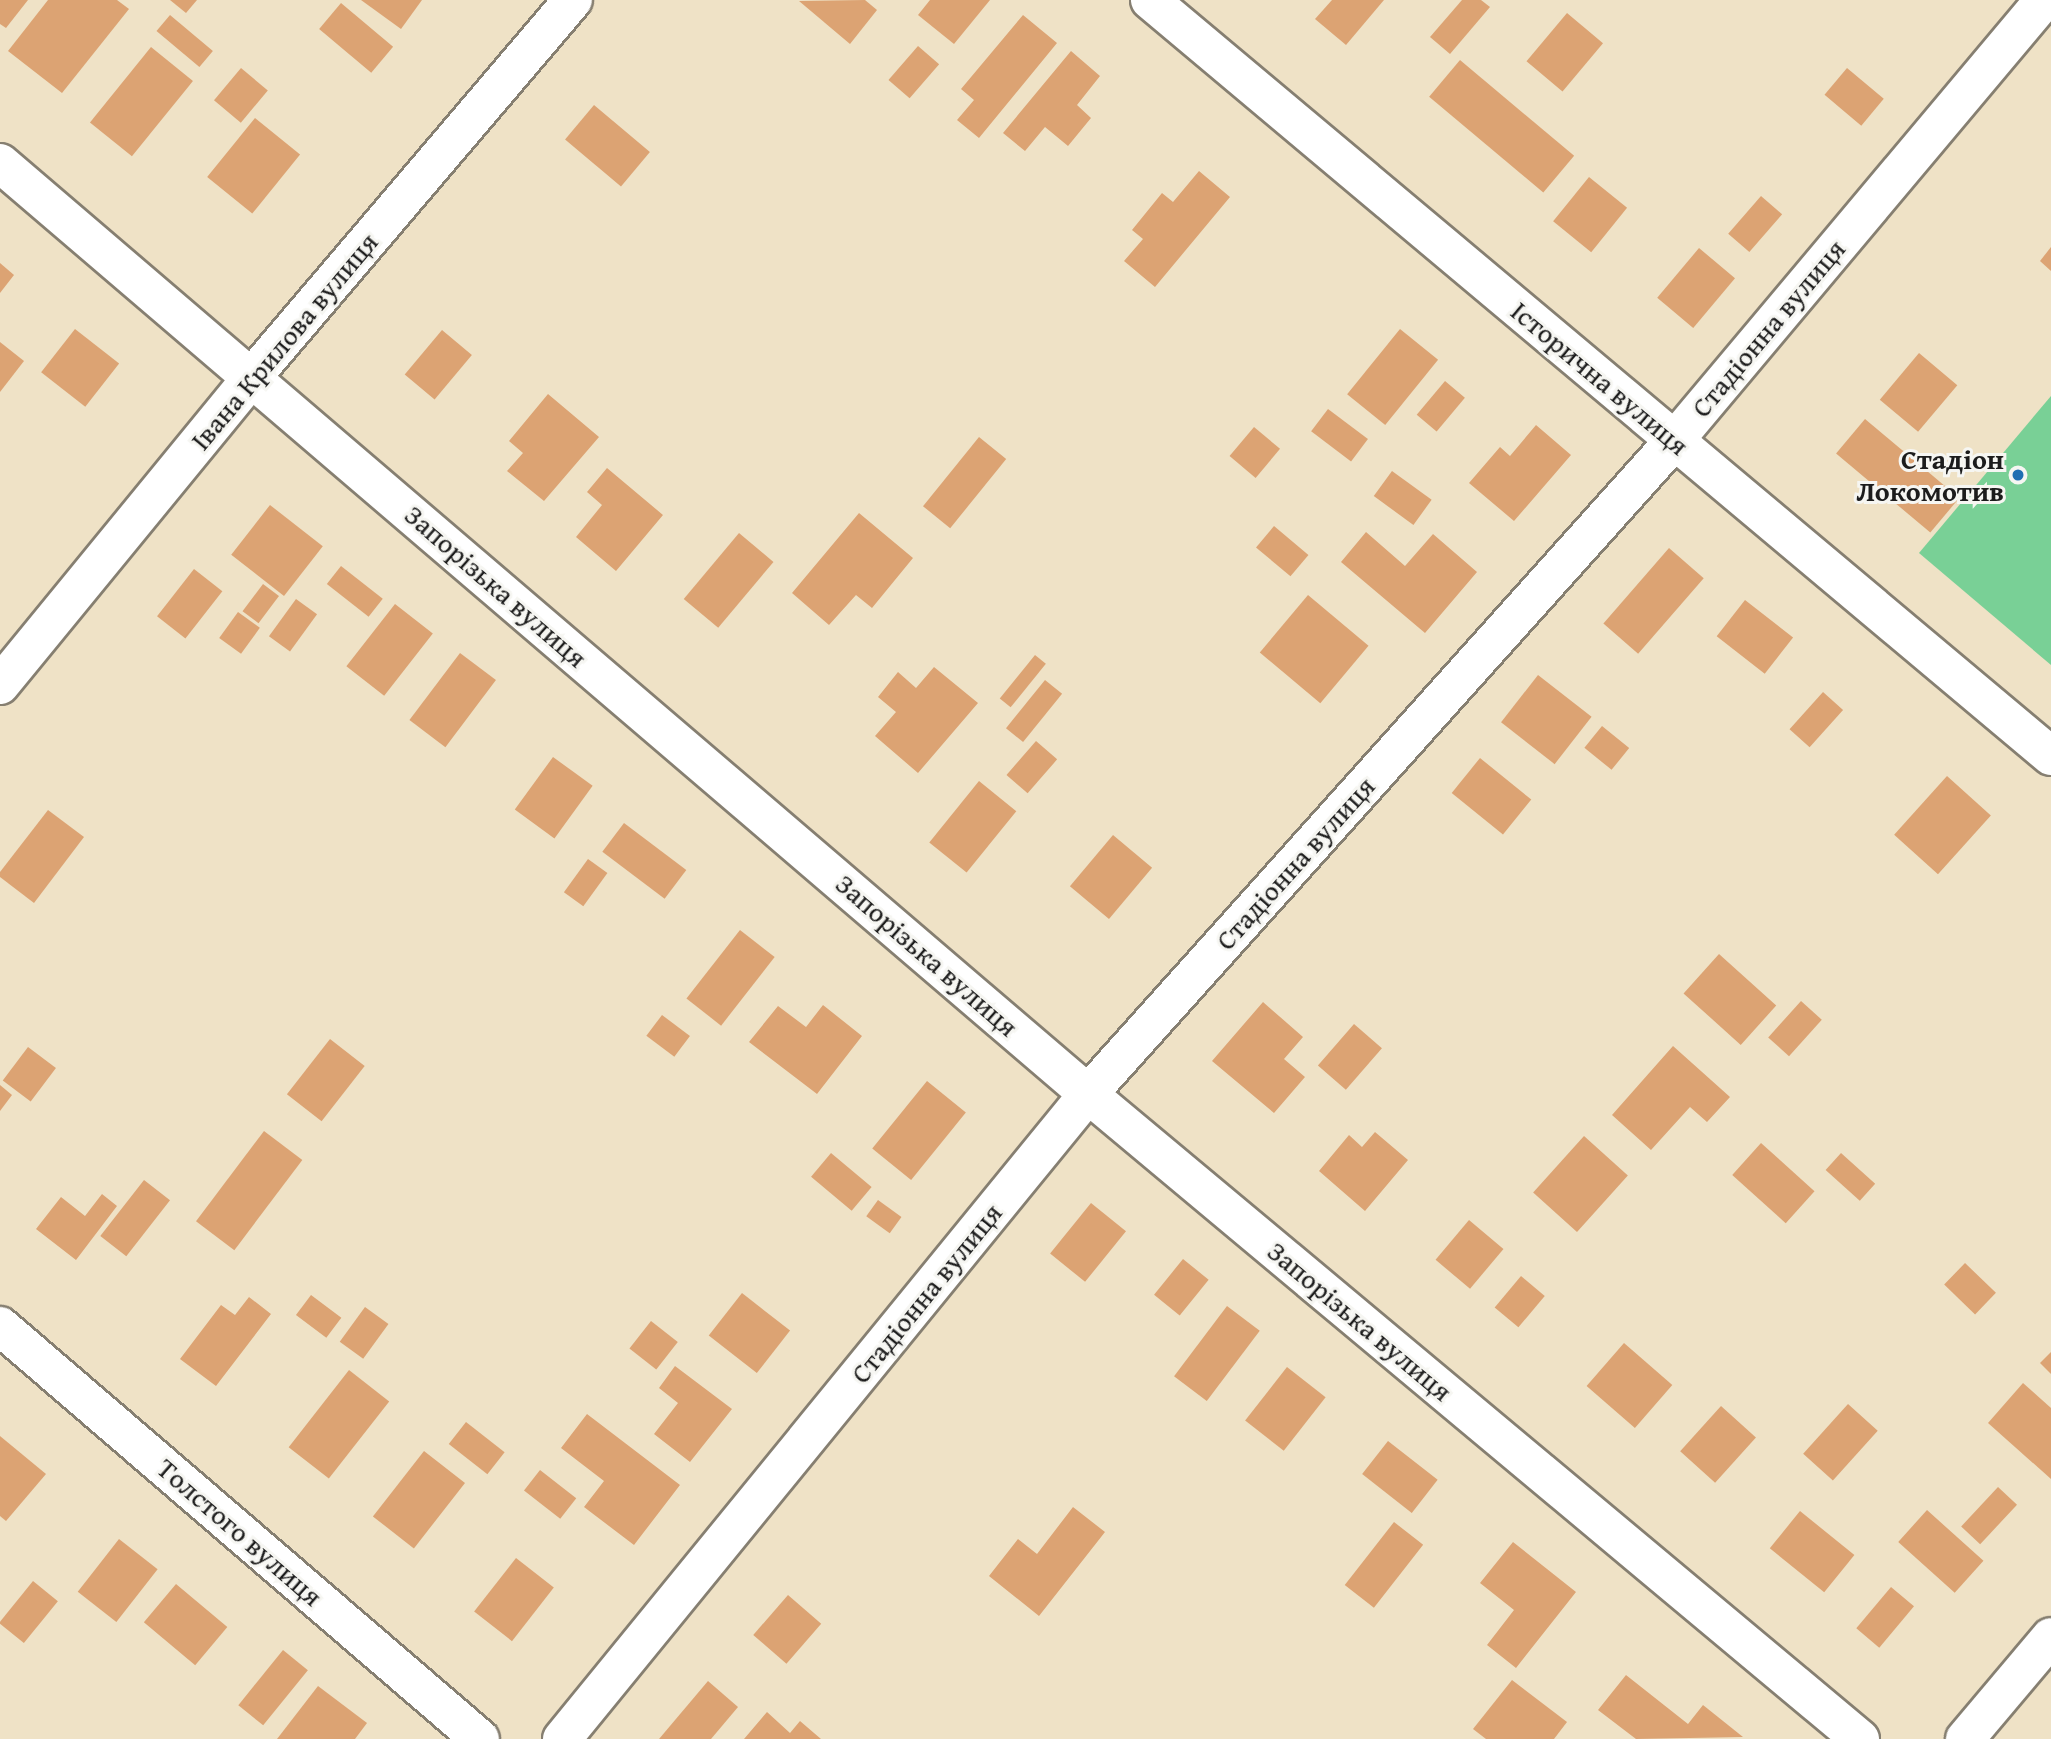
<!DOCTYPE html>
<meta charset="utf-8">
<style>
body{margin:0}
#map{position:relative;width:2051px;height:1739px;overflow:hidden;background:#efe2c6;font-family:"Gentium Book Plus",serif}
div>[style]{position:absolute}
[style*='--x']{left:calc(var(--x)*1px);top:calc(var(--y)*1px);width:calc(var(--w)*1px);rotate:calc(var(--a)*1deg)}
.green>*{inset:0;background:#79d096}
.building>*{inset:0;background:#dca373;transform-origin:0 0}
.roads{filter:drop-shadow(2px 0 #867f71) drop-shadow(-2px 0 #867f71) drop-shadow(0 2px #867f71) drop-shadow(0 -2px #867f71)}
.minor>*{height:38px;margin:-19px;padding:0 19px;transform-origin:19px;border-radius:19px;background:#fff}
.tertiary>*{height:38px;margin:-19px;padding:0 19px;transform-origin:19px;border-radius:19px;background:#fff}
.dots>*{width:19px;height:19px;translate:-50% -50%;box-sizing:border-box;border:4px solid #f6f6f2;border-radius:50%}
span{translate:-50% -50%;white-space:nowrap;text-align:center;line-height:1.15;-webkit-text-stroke:6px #f6f6f2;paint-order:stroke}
.street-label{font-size:28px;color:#1c1c1c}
.poi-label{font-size:28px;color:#1c1c1c;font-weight:700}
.right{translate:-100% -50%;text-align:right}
</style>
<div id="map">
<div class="green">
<i style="clip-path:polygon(2051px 396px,2051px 665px,1919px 553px)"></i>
</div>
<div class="building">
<i style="clip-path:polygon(0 0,28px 0,6px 28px,0 24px)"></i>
<i style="clip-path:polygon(48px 0,117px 0,129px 9px,62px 93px,8px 51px)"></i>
<i style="clip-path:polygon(170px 0,197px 0,186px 13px)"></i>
<i style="clip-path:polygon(361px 0,422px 0,401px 29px)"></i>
<i style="clip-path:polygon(865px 0,877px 10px,850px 44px,799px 1px)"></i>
<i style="clip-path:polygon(930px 0,990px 0,954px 44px,918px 15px)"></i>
<i style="clip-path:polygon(1332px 0,1384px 0,1346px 45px,1315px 19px)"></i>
<i style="clip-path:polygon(1462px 0,1481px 0,1490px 7px,1450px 54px,1430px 37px)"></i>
<i style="left:341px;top:3px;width:68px;height:34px;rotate:40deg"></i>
<i style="left:1567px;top:13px;width:47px;height:63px;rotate:40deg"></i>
<i style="left:170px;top:15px;width:56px;height:21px;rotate:40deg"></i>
<i style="clip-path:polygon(1023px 15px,1057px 43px,979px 138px,957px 120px,974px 100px,961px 89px)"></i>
<i style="left:918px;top:46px;width:28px;height:45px;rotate:41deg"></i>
<i style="left:151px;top:47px;width:54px;height:97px;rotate:39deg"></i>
<i style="clip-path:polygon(1071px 51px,1100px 76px,1077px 105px,1091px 118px,1068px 146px,1045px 127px,1025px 151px,1003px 133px)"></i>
<i style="left:1460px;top:60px;width:149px;height:48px;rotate:40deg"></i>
<i style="left:241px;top:68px;width:35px;height:42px;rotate:40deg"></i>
<i style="left:1847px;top:68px;width:48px;height:35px;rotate:40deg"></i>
<i style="left:594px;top:105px;width:73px;height:45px;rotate:40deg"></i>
<i style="left:255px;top:118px;width:58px;height:76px;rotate:39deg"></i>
<i style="clip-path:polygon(1199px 171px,1230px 197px,1155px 287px,1124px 261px,1143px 239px,1132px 230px,1162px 193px,1173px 202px)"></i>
<i style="left:1589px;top:177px;width:49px;height:57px;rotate:39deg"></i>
<i style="left:1761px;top:196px;width:28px;height:50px;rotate:41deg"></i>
<i style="clip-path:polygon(2051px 247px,2051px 271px,2040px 261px)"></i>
<i style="left:1699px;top:248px;width:47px;height:65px;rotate:40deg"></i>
<i style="clip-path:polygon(0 263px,14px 275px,0 293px)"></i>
<i style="left:75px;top:329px;width:56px;height:55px;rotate:38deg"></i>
<i style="left:1400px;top:329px;width:49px;height:84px;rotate:39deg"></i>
<i style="left:442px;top:330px;width:39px;height:58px;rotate:40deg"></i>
<i style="clip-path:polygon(0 342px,24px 361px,0 392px)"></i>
<i style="left:1919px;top:353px;width:50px;height:61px;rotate:40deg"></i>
<i style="left:1445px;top:381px;width:26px;height:44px;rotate:40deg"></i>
<i style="clip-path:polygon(548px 394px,599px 437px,544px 501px,507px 471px,523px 453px,509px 441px)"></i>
<i style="left:1328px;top:409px;width:50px;height:28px;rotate:37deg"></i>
<i style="left:1865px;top:419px;width:123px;height:45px;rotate:40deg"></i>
<i style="clip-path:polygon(1536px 425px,1571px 455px,1514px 521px,1469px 483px,1500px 447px,1510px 456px)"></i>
<i style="left:1254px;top:427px;width:34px;height:38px;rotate:40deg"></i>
<i style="left:979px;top:437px;width:35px;height:89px;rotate:39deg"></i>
<i style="clip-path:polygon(607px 468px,663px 515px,616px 571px,576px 537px,602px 505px,587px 492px)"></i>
<i style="left:1392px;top:471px;width:49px;height:31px;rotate:36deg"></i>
<i style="left:270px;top:505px;width:67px;height:63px;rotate:38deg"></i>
<i style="clip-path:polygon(859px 513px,913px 558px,872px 608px,856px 595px,829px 625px,792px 593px)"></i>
<i style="left:1274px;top:526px;width:45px;height:28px;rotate:40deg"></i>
<i style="clip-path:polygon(1366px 532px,1405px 566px,1433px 534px,1477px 572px,1425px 633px,1341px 562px)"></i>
<i style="left:739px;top:533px;width:45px;height:86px;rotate:40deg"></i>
<i style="left:1669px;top:548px;width:46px;height:100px;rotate:41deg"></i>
<i style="left:341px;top:566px;width:53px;height:23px;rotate:38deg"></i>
<i style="left:194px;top:569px;width:36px;height:60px;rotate:38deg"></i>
<i style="left:263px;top:584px;width:20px;height:34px;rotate:37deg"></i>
<i style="left:1308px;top:595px;width:79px;height:75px;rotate:40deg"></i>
<i style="left:296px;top:599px;width:26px;height:46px;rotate:36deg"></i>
<i style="left:1745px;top:600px;width:61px;height:46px;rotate:38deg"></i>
<i style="left:395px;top:604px;width:48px;height:79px;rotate:38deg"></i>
<i style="left:238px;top:612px;width:27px;height:32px;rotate:36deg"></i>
<i style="left:460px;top:653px;width:45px;height:84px;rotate:37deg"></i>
<i style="left:1035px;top:655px;width:14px;height:56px;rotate:39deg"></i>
<i style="clip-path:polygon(934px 667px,978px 703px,918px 773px,875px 736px,896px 712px,878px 697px,898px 672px,916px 688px)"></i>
<i style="left:1538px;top:675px;width:68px;height:60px;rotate:38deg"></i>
<i style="left:1045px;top:680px;width:22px;height:62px;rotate:39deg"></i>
<i style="left:1823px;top:692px;width:27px;height:50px;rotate:42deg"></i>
<i style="left:1602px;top:726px;width:35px;height:28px;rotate:39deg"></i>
<i style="left:1036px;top:741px;width:28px;height:45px;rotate:41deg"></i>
<i style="left:553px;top:757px;width:49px;height:65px;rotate:36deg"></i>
<i style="left:1480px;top:758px;width:66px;height:45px;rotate:39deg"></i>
<i style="left:1947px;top:776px;width:59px;height:79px;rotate:42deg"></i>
<i style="left:979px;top:781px;width:48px;height:79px;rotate:39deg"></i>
<i style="clip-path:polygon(48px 810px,84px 837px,34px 903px,0 877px,0 872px)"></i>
<i style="left:624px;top:823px;width:78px;height:36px;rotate:37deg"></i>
<i style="left:1113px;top:835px;width:51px;height:67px;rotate:40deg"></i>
<i style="left:588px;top:859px;width:24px;height:41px;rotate:36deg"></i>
<i style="left:740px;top:930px;width:44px;height:87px;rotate:38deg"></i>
<i style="left:1719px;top:954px;width:77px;height:53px;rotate:42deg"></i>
<i style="left:1801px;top:1001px;width:28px;height:49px;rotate:42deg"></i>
<i style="clip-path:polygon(1263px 1002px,1303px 1037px,1284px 1059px,1305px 1077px,1274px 1113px,1212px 1061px)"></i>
<i style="clip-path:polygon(823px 1005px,862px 1036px,817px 1094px,749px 1042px,778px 1006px,806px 1027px)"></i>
<i style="left:662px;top:1015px;width:35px;height:26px;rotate:37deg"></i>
<i style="left:1354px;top:1024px;width:37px;height:55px;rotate:41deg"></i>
<i style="left:330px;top:1039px;width:44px;height:70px;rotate:38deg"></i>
<i style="clip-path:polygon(1673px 1046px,1730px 1097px,1707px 1122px,1690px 1107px,1651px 1150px,1612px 1115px)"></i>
<i style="left:28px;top:1047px;width:35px;height:42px;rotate:37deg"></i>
<i style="left:927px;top:1081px;width:50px;height:87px;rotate:39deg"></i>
<i style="clip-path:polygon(0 1085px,12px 1095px,0 1111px)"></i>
<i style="left:264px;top:1131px;width:48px;height:113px;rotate:37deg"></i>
<i style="clip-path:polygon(1375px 1132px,1408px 1160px,1365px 1211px,1319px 1171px,1349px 1135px,1362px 1147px)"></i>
<i style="left:1584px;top:1136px;width:59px;height:76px;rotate:42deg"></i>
<i style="left:1761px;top:1143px;width:72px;height:43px;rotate:42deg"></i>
<i style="left:831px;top:1153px;width:53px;height:31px;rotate:40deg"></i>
<i style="left:1841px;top:1153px;width:46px;height:23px;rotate:42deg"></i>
<i style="left:144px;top:1180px;width:33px;height:71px;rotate:38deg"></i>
<i style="clip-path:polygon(102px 1194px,117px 1206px,76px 1260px,36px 1229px,61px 1197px,85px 1216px)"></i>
<i style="left:878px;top:1200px;width:29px;height:20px;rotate:36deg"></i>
<i style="left:1091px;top:1203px;width:45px;height:65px;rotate:39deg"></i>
<i style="left:1469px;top:1220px;width:45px;height:52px;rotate:40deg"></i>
<i style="left:1183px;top:1259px;width:33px;height:46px;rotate:39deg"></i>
<i style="left:1965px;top:1263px;width:43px;height:30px;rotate:44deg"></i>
<i style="left:1521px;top:1276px;width:31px;height:41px;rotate:40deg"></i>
<i style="left:742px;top:1293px;width:61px;height:54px;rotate:38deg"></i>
<i style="left:311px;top:1295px;width:38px;height:25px;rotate:37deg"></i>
<i style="clip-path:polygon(249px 1297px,271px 1314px,216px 1386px,180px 1359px,221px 1305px,235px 1315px)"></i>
<i style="left:1227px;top:1306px;width:41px;height:88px;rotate:37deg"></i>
<i style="left:365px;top:1307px;width:29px;height:43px;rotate:36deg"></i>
<i style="left:651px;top:1321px;width:34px;height:35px;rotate:38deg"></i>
<i style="left:1624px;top:1343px;width:64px;height:57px;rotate:41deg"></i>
<i style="clip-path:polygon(2051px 1352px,2051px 1374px,2040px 1363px)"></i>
<i style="clip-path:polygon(675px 1366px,732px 1409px,690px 1462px,654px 1434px,678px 1403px,659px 1388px)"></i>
<i style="left:1287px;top:1367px;width:49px;height:68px;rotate:38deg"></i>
<i style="left:349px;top:1370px;width:51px;height:98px;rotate:38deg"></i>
<i style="clip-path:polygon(2023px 1383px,2051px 1408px,2051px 1479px,1988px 1423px)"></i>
<i style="left:1848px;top:1404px;width:40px;height:67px;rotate:42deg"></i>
<i style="left:1721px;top:1406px;width:47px;height:61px;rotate:42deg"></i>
<i style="clip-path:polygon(587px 1414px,680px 1485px,634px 1545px,584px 1507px,604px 1481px,561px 1448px)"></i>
<i style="left:466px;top:1422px;width:49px;height:28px;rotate:38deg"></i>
<i style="clip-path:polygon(0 1436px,46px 1474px,6px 1521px,0 1516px)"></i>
<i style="left:1388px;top:1441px;width:63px;height:42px;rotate:38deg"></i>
<i style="left:424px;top:1451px;width:52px;height:83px;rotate:38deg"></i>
<i style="left:540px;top:1470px;width:46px;height:26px;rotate:38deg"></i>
<i style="left:1998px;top:1487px;width:26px;height:54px;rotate:43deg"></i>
<i style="clip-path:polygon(1073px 1507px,1105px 1532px,1039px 1616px,989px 1576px,1018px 1539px,1037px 1554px)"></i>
<i style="left:1927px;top:1510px;width:76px;height:43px;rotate:42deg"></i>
<i style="left:1800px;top:1511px;width:70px;height:48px;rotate:39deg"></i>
<i style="left:1394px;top:1522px;width:37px;height:80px;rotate:38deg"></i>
<i style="left:119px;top:1539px;width:49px;height:67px;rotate:38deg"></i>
<i style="clip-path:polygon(1513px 1542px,1576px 1592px,1516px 1668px,1487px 1645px,1514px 1610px,1480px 1583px)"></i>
<i style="left:516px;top:1558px;width:48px;height:68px;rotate:38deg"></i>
<i style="left:33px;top:1581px;width:32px;height:54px;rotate:39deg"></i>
<i style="left:176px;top:1584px;width:67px;height:50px;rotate:40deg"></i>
<i style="left:1891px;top:1587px;width:30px;height:54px;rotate:40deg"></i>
<i style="left:788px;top:1595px;width:44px;height:53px;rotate:41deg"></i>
<i style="left:283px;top:1650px;width:32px;height:71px;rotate:39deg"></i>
<i style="clip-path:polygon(1626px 1675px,1688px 1724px,1703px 1705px,1743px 1737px,1636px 1739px,1598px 1710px)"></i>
<i style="clip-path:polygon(1512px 1680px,1567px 1722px,1554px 1739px,1486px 1739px,1473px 1729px)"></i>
<i style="clip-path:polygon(708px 1681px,738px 1707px,711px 1739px,659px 1739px)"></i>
<i style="clip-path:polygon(318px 1686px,367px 1723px,355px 1739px,277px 1739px)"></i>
<i style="clip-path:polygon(767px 1712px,790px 1733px,800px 1721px,821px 1739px,744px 1739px)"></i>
</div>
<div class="roads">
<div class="minor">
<i style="--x:0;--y:163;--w:1432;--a:40.55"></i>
<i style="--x:1088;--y:1094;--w:1006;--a:39.88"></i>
<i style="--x:0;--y:685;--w:398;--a:-50.7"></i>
<i style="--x:252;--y:377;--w:495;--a:-49.6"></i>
<i style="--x:0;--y:1326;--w:633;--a:40.71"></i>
<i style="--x:562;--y:1739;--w:832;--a:-50.8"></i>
<i style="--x:1088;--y:1094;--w:877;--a:-48.1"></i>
<i style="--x:1674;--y:441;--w:576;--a:-50"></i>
</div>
<div class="tertiary">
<i style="--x:1150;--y:0;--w:1176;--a:40"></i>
<i style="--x:1965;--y:1739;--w:133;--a:-49.9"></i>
</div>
</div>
<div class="dots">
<i style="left:2018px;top:475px;background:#1f6fb2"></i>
</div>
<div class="street-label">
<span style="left:1768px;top:328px;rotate:-50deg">Стадіонна вулиця</span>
<span style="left:284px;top:341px;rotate:-50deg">Івана Крилова вулиця</span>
<span style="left:1600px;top:378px;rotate:40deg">Історична вулиця</span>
<span style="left:496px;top:586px;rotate:41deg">Запорізька вулиця</span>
<span style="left:1295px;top:863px;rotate:-48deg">Стадіонна вулиця</span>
<span style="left:927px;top:955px;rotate:41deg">Запорізька вулиця</span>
<span style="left:926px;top:1293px;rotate:-51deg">Стадіонна вулиця</span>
<span style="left:1360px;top:1321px;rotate:40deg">Запорізька вулиця</span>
<span style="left:240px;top:1532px;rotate:41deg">Толстого вулиця</span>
</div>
<div class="poi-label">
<span class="right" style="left:2004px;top:475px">Стадіон<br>Локомотив</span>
</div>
</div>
